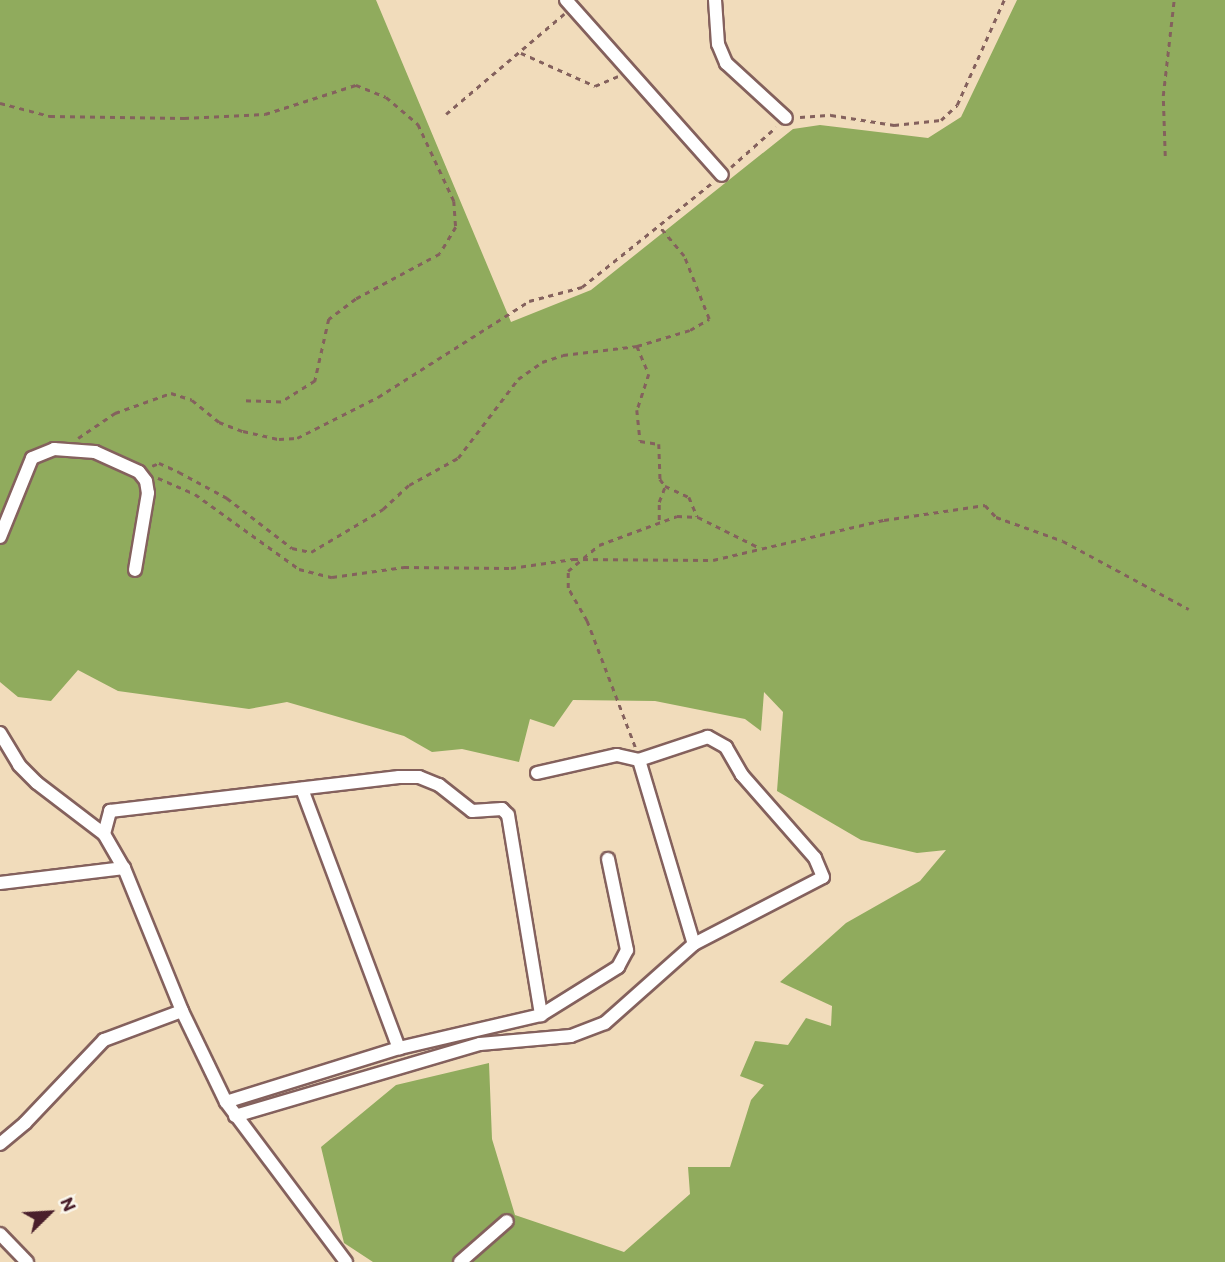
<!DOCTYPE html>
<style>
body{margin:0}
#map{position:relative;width:1225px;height:1262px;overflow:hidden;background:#f1dcbb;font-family:Itim,sans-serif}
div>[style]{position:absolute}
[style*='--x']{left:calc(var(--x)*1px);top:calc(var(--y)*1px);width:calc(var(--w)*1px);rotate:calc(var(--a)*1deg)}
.forest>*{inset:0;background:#90ab5d}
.path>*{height:2.5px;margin-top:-1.25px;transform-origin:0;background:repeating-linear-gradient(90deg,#84615d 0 5px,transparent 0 10px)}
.roads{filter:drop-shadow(2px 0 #84615d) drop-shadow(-2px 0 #84615d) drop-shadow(0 2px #84615d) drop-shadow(0 -2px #84615d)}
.minor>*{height:12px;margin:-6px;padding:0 6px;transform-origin:6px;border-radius:6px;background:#fff}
span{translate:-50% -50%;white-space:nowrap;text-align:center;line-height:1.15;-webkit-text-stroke:6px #fbf7ec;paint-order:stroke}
.north{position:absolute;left:14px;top:1178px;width:70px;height:70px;-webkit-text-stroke:5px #fbf7ec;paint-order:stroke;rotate:66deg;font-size:19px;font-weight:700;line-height:28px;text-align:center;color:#4a1f2b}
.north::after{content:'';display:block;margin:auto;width:24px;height:32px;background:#4a1f2b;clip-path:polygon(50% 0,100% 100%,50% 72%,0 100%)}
</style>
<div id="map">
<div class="forest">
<i style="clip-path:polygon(0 0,376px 0,511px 322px,591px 290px,793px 129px,820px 125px,928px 138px,961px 117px,1017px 0,1225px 0,1225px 1262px,373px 1262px,344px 1243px,321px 1147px,396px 1085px,489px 1063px,492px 1139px,515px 1215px,624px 1252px,690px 1194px,688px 1167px,730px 1167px,751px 1100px,764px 1085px,740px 1076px,755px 1041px,788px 1045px,806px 1018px,831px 1026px,832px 1006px,780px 982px,846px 923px,920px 881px,946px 850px,917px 853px,861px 840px,777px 791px,783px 712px,764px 692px,761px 731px,745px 719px,655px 701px,573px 700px,554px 727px,530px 719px,519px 762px,462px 749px,432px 752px,404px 736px,287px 702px,249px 709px,118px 691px,78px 670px,51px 701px,18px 697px,0 682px)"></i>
</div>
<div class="path">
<i style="--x:521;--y:53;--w:81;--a:24"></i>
<i style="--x:595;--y:86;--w:25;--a:-23"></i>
<i style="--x:0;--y:103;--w:52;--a:14.6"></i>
<i style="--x:50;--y:116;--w:134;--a:0.9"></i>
<i style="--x:184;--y:118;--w:81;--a:-2.8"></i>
<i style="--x:265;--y:114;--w:96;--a:-17.7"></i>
<i style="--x:356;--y:85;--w:32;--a:22"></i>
<i style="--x:386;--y:97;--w:42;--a:40.2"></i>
<i style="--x:418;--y:124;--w:85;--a:64.9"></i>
<i style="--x:454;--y:201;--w:26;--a:86"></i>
<i style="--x:456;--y:227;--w:31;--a:121"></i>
<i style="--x:440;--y:254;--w:95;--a:151.8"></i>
<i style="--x:356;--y:299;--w:34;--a:143"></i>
<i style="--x:329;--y:319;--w:64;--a:102.7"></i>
<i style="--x:315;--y:381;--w:40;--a:148"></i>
<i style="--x:281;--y:402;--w:37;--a:-178"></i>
<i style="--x:446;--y:114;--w:155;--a:-40.3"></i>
<i style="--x:800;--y:117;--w:31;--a:-4"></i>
<i style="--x:831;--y:115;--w:64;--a:9"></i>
<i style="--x:894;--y:125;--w:47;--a:-6.1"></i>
<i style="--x:941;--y:120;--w:22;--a:-43"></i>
<i style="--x:957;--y:105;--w:115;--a:-65.9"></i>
<i style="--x:1165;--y:156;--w:60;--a:-91.9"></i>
<i style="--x:1163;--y:96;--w:97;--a:-83.5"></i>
<i style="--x:731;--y:167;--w:60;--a:-41.6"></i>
<i style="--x:637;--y:346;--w:30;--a:67"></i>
<i style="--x:649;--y:374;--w:38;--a:108"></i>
<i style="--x:637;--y:410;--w:31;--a:84"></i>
<i style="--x:640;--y:441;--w:19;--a:9"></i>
<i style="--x:659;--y:444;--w:35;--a:88"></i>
<i style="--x:660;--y:479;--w:9;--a:54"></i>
<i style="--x:665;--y:486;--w:26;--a:25"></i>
<i style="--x:689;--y:497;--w:21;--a:67"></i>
<i style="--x:78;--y:438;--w:45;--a:-34"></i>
<i style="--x:115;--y:413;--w:59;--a:-19.7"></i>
<i style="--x:171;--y:393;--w:22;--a:18"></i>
<i style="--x:192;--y:400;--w:35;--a:39"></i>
<i style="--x:219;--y:422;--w:26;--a:21"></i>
<i style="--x:243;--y:431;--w:37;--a:13"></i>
<i style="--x:279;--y:439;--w:18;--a:-3"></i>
<i style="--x:297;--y:438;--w:91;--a:-26.8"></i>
<i style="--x:378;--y:397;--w:179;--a:-32.4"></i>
<i style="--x:529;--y:301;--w:55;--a:-14.8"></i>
<i style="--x:582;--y:287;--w:168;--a:-38.7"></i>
<i style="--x:152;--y:466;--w:8;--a:-23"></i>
<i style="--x:159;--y:463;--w:22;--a:24"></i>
<i style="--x:179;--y:472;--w:55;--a:28.4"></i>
<i style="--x:227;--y:498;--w:82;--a:37.6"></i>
<i style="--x:292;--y:548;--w:19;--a:12"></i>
<i style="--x:311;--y:552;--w:84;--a:-30.8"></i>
<i style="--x:383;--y:509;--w:35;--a:-43"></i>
<i style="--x:409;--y:485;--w:56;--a:-28.9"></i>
<i style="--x:458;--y:458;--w:99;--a:-52.8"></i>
<i style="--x:518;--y:379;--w:29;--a:-35"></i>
<i style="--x:542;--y:362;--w:22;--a:-18"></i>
<i style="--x:563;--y:355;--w:75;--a:-6.9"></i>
<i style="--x:637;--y:346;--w:55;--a:-16.8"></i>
<i style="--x:690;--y:330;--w:22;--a:-30"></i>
<i style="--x:709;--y:319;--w:68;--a:-111.6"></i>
<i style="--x:684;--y:256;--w:39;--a:-130"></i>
<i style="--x:158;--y:478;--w:40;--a:23.4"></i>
<i style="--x:195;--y:494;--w:128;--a:35.8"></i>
<i style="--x:299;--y:569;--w:34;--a:14"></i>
<i style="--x:332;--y:577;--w:73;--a:-7.9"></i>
<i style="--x:404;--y:567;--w:107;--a:0.5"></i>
<i style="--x:511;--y:568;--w:63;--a:-8.3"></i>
<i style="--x:573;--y:559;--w:140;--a:0.4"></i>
<i style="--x:713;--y:560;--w:176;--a:-13.2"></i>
<i style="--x:884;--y:520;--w:102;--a:-8.4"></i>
<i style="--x:985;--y:505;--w:16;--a:47"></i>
<i style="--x:996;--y:517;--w:71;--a:19.7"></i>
<i style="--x:1063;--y:541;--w:143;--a:28.4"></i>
<i style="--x:659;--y:520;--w:18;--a:-90"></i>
<i style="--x:659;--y:502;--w:17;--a:-69"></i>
<i style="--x:635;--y:747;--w:135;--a:-110.9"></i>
<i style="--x:587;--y:621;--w:38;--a:-120"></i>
<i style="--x:568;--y:588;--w:17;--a:-90"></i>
<i style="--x:568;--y:571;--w:40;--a:-40"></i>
<i style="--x:599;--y:545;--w:83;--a:-20.4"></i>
<i style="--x:677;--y:516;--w:21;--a:3"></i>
<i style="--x:698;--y:517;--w:69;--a:26.6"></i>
</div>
<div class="roads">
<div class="minor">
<i style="--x:566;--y:0;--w:234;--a:48.3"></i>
<i style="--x:715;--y:0;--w:44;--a:86.1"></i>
<i style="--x:718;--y:44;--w:21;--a:67"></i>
<i style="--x:726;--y:63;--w:81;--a:42.5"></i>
<i style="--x:0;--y:537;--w:85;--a:-67.9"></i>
<i style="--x:32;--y:458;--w:24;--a:-22"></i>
<i style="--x:54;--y:449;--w:41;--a:4.2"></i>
<i style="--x:95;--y:452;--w:48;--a:24.4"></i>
<i style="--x:139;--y:472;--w:11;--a:52"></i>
<i style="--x:146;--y:481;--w:12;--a:81"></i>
<i style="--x:148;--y:493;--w:78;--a:99.6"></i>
<i style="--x:0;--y:733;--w:37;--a:59"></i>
<i style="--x:19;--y:765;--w:25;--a:45"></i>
<i style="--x:37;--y:783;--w:84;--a:37.3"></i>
<i style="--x:104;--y:834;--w:39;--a:60"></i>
<i style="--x:537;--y:773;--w:82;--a:-12.7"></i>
<i style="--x:617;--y:755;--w:23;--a:13"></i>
<i style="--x:302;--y:789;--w:277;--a:69.5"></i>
<i style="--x:104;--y:834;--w:24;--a:-75"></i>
<i style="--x:110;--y:811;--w:291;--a:-6.7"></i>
<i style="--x:399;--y:777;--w:20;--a:0"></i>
<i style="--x:419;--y:777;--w:22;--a:22"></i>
<i style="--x:439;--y:785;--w:42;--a:38.2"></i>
<i style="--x:472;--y:811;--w:30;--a:-4"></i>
<i style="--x:502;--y:809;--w:8;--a:45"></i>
<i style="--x:508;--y:815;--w:203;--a:80.6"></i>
<i style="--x:541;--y:1015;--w:146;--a:166.9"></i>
<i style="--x:399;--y:1048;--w:181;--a:162.7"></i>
<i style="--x:0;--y:883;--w:125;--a:-6.9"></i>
<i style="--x:124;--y:868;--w:154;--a:67.9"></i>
<i style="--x:182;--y:1011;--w:101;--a:64.2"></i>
<i style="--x:226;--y:1102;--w:200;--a:53.1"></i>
<i style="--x:541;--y:1015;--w:91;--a:-31.9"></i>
<i style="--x:618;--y:967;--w:19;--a:-62"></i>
<i style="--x:627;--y:950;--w:93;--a:-101.8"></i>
<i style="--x:235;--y:1116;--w:255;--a:-16.4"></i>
<i style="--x:480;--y:1044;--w:91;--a:-5"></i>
<i style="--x:571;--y:1036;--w:36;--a:-21"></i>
<i style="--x:605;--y:1023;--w:119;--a:-41.6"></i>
<i style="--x:694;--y:944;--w:145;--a:-27.4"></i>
<i style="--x:823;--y:877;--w:21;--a:-113"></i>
<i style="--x:815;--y:858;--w:111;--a:-131.3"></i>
<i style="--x:742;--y:775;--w:32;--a:-120"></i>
<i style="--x:726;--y:747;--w:21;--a:-151"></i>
<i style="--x:708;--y:737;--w:73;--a:161.6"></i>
<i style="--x:639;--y:760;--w:192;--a:73.4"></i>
<i style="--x:0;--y:1144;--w:33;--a:-40"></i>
<i style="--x:25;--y:1123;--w:115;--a:-46.4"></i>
<i style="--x:104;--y:1040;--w:83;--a:-20.4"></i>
<i style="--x:0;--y:1234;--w:39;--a:46"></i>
<i style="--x:460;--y:1262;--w:62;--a:-41.1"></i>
</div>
</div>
<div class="north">N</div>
</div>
